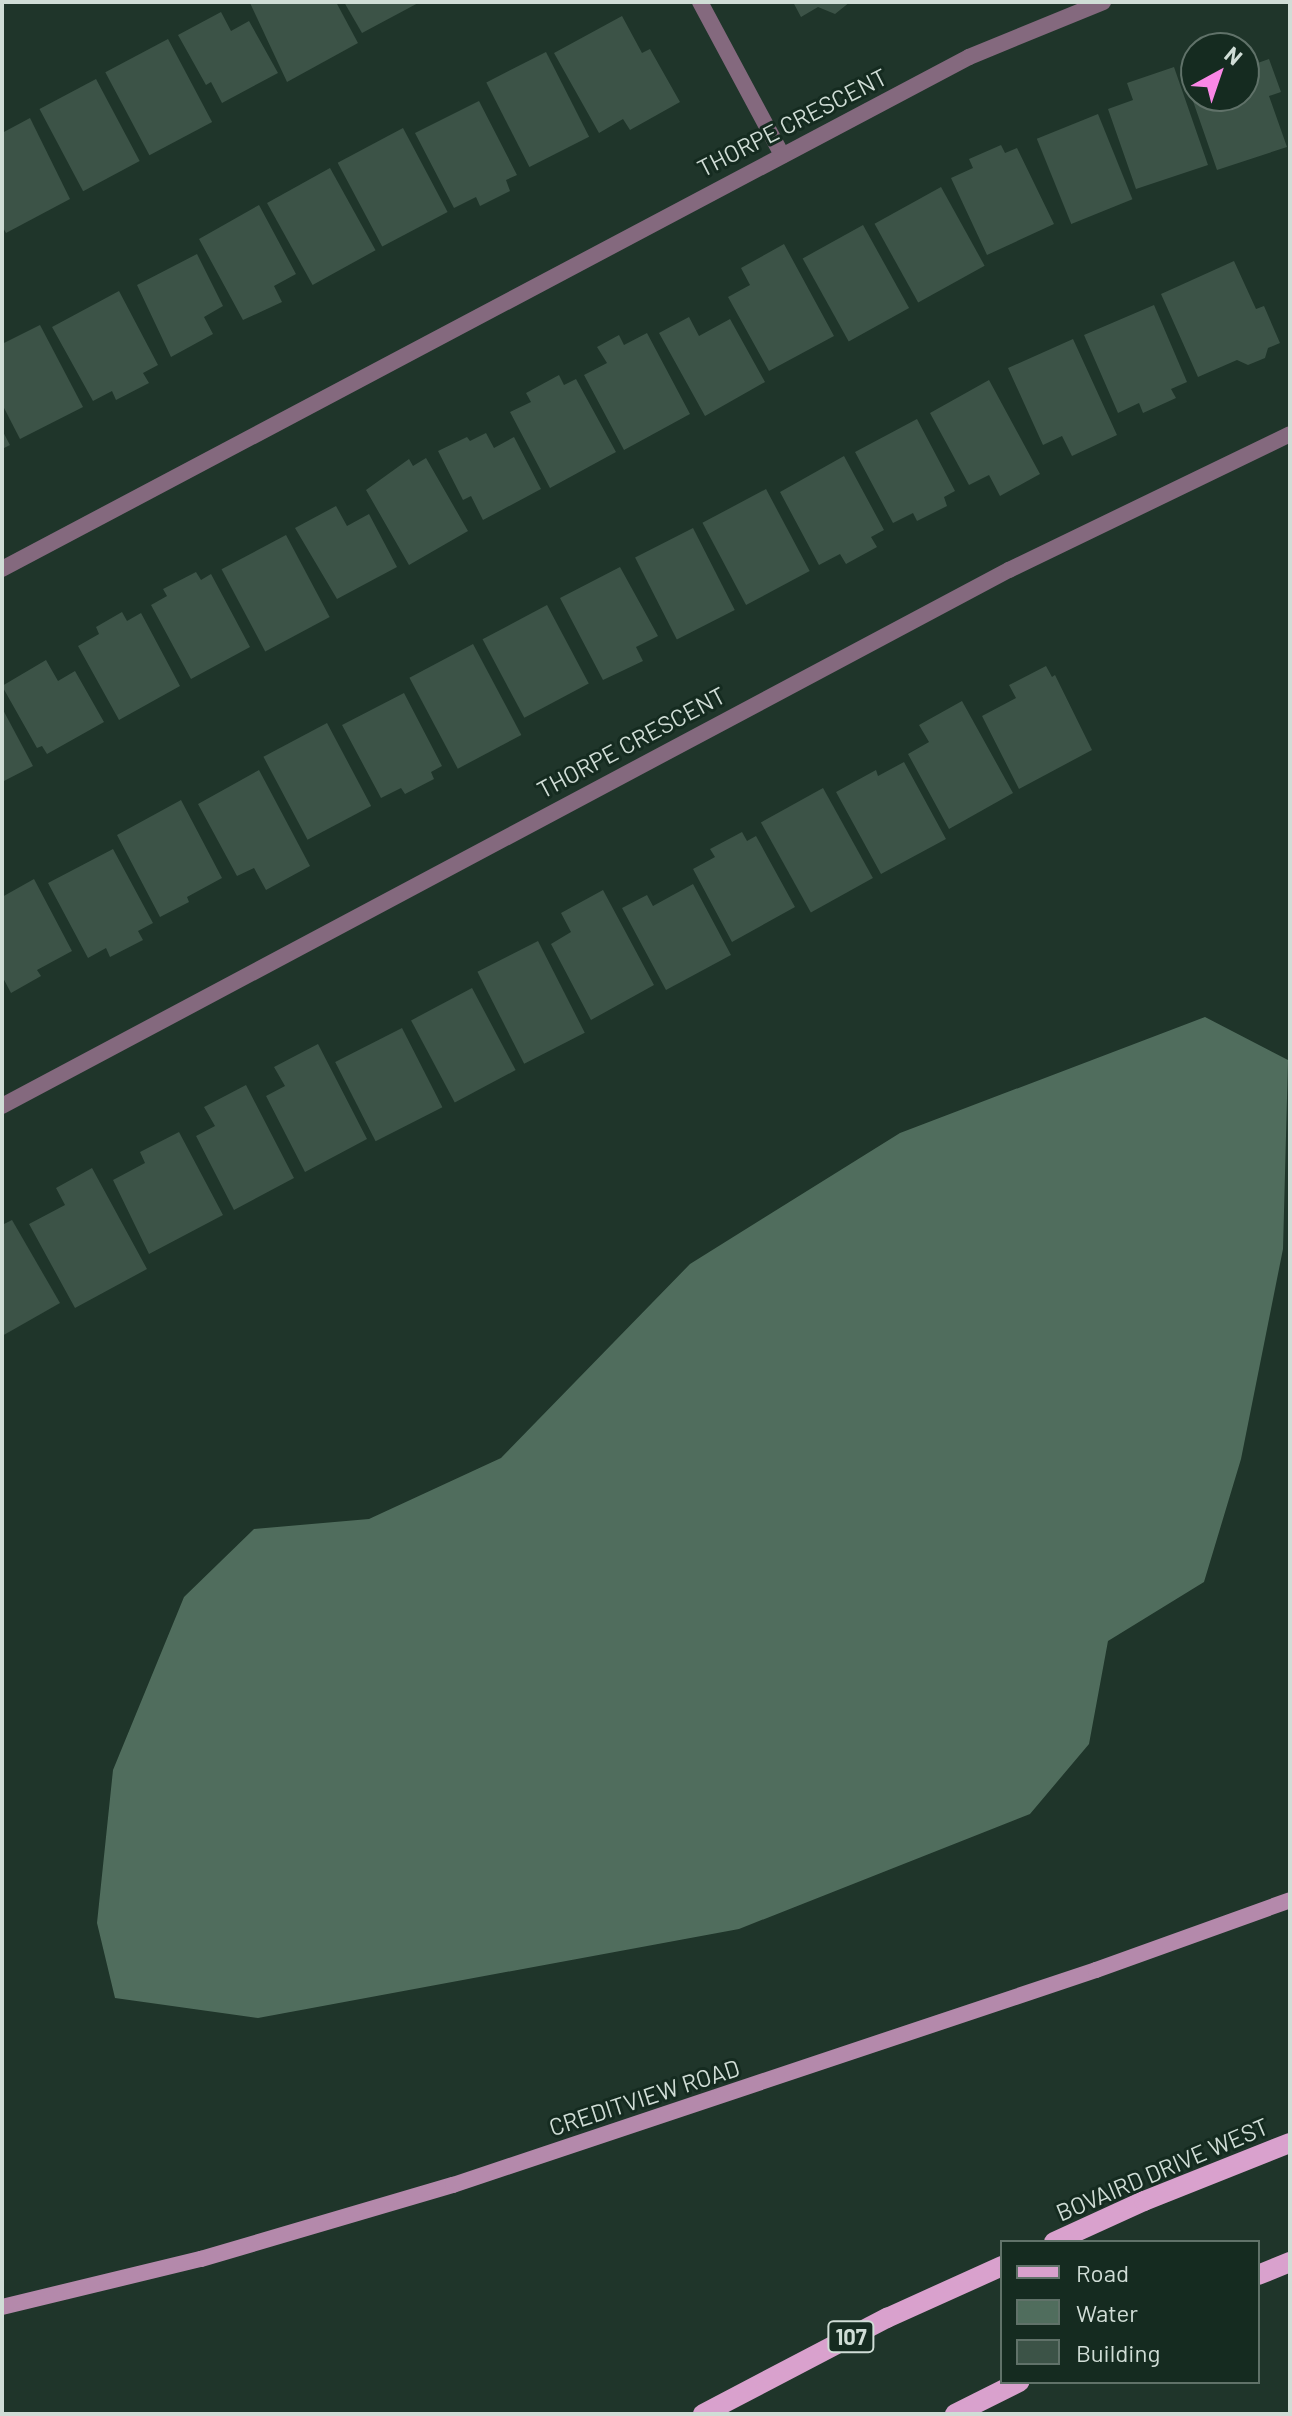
<!DOCTYPE html>
<style>
body{margin:0}
#map{position:relative;width:1292px;height:2416px;overflow:hidden;background:#1f352a;font-family:Barlow,sans-serif}
div>[style]{position:absolute}
[style*='--x']{left:calc(var(--x)*1px);top:calc(var(--y)*1px);width:calc(var(--w)*1px);rotate:calc(var(--a)*1deg)}
.water>*{inset:0;background:#506d5d}
.building>*{inset:0;background:#3c5347;transform-origin:0 0}
.street>*{height:16px;margin:-8px;padding:0 8px;transform-origin:8px;border-radius:8px;background:#84697e}
.secondary>*{height:16px;margin:-8px;padding:0 8px;transform-origin:8px;border-radius:8px;background:#b489ab}
.primary>*{height:20px;margin:-10px;padding:0 10px;transform-origin:10px;border-radius:10px;background:#d9a1cd}
span{translate:-50% -50%;white-space:nowrap;text-align:center;line-height:1.15;-webkit-text-stroke:6px #152b20;paint-order:stroke}
.shield-label span{padding:2px 6px;background:#152b20;border:2px solid;border-radius:6px;-webkit-text-stroke-width:0}
.shield-label{font-size:22px;color:#d0ddd6;font-weight:700}
.street-label{font-size:24px;color:#d0ddd6}
.frame{position:absolute;inset:0;border:4px solid #d0ddd6;pointer-events:none}
.legend{position:absolute;left:1000px;top:2240px;width:260px;height:144px;box-sizing:border-box;background:#152b20;border:2px solid #607269;margin:0;padding:10px 14px;list-style:none;font-size:24px;color:#d0ddd6}
.legend li{display:flex;align-items:center;gap:16px;height:40px}
.legend b{width:40px;border:2px solid #607269}
.north{position:absolute;left:1180px;top:32px;width:80px;height:80px;box-sizing:border-box;background:#152b20;border:2px solid #607269;border-radius:50%;rotate:40deg;font-size:22px;font-weight:700;line-height:32px;text-align:center;color:#d0ddd6}
.north::after{content:'';display:block;margin:auto;width:28px;height:36px;background:#fa87e6;clip-path:polygon(50% 0,100% 100%,50% 72%,0 100%)}
</style>
<div id="map">
<div class="water">
<i style="clip-path:polygon(1205px 1017px,1288px 1060px,1283px 1249px,1241px 1459px,1204px 1582px,1108px 1641px,1089px 1744px,1030px 1814px,739px 1929px,258px 2018px,115px 1998px,97px 1923px,113px 1770px,184px 1597px,254px 1529px,369px 1519px,501px 1458px,690px 1264px,900px 1133px)"></i>
</div>
<div class="building">
<i style="clip-path:polygon(336px 2px,358px 43px,287px 82px,250px 3px)"></i>
<i style="clip-path:polygon(344px 2px,420px 2px,362px 33px)"></i>
<i style="clip-path:polygon(793px 2px,850px 2px,835px 14px,818px 7px,801px 17px)"></i>
<i style="clip-path:polygon(221px 12px,231px 31px,249px 21px,278px 73px,222px 103px,211px 82px,206px 85px,178px 35px)"></i>
<i style="clip-path:polygon(622px 16px,642px 53px,650px 49px,680px 102px,630px 130px,623px 119px,599px 133px,554px 53px)"></i>
<i style="left:168px;top:39px;width:94px;height:71px;rotate:62deg"></i>
<i style="left:546px;top:52px;width:95px;height:67px;rotate:63deg"></i>
<i style="clip-path:polygon(1269px 59px,1281px 92px,1269px 96px,1287px 147px,1217px 170px,1186px 81px,1196px 78px,1196px 96px,1244px 96px,1244px 62px,1249px 66px)"></i>
<i style="clip-path:polygon(1174px 67px,1208px 165px,1136px 189px,1108px 109px,1133px 100px,1127px 83px)"></i>
<i style="left:96px;top:79px;width:93px;height:64px;rotate:62deg"></i>
<i style="clip-path:polygon(479px 101px,517px 175px,506px 180px,510px 191px,480px 206px,476px 197px,454px 208px,415px 133px)"></i>
<i style="left:1098px;top:114px;width:92px;height:66px;rotate:68deg"></i>
<i style="clip-path:polygon(30px 118px,70px 199px,6px 233px,2px 226px,2px 133px)"></i>
<i style="left:403px;top:128px;width:95px;height:74px;rotate:62deg"></i>
<i style="clip-path:polygon(1001px 145px,1005px 153px,1017px 148px,1054px 224px,987px 255px,951px 178px,973px 168px,969px 159px)"></i>
<i style="left:330px;top:168px;width:94px;height:72px;rotate:61deg"></i>
<i style="left:941px;top:187px;width:90px;height:76px;rotate:61deg"></i>
<i style="clip-path:polygon(259px 205px,296px 274px,274px 286px,282px 302px,243px 320px,199px 239px)"></i>
<i style="left:863px;top:225px;width:95px;height:69px;rotate:61deg"></i>
<i style="clip-path:polygon(784px 244px,834px 336px,769px 371px,728px 297px,750px 285px,741px 268px)"></i>
<i style="clip-path:polygon(197px 254px,223px 306px,204px 317px,213px 334px,171px 357px,137px 285px)"></i>
<i style="clip-path:polygon(1234px 261px,1256px 309px,1264px 306px,1280px 343px,1268px 348px,1265px 358px,1248px 365px,1237px 360px,1198px 377px,1161px 294px)"></i>
<i style="clip-path:polygon(119px 291px,158px 365px,143px 373px,149px 383px,116px 400px,112px 391px,93px 401px,52px 327px)"></i>
<i style="clip-path:polygon(1154px 305px,1187px 382px,1171px 389px,1176px 398px,1143px 413px,1139px 403px,1118px 413px,1084px 335px)"></i>
<i style="clip-path:polygon(689px 317px,699px 336px,730px 319px,765px 382px,705px 416px,659px 333px)"></i>
<i style="clip-path:polygon(40px 325px,83px 407px,20px 439px,2px 404px,2px 344px)"></i>
<i style="clip-path:polygon(647px 333px,690px 414px,624px 450px,584px 375px,607px 363px,597px 347px,619px 335px,624px 345px)"></i>
<i style="clip-path:polygon(1073px 339px,1117px 435px,1072px 456px,1062px 436px,1043px 445px,1008px 368px)"></i>
<i style="clip-path:polygon(559px 375px,564px 385px,576px 379px,616px 452px,550px 488px,510px 412px,531px 402px,526px 393px)"></i>
<i style="clip-path:polygon(989px 380px,1040px 474px,1000px 496px,989px 475px,969px 485px,930px 413px)"></i>
<i style="clip-path:polygon(917px 419px,955px 491px,944px 497px,947px 506px,917px 521px,913px 513px,893px 523px,855px 452px)"></i>
<i style="clip-path:polygon(2px 430px,10px 445px,2px 449px)"></i>
<i style="clip-path:polygon(486px 433px,494px 448px,514px 437px,541px 489px,483px 520px,471px 496px,463px 500px,438px 451px,467px 437px,470px 441px)"></i>
<i style="clip-path:polygon(844px 456px,884px 530px,871px 537px,877px 547px,846px 564px,840px 554px,819px 565px,780px 492px)"></i>
<i style="clip-path:polygon(426px 458px,468px 531px,409px 565px,366px 490px,409px 459px,413px 466px)"></i>
<i style="left:766px;top:489px;width:93px;height:72px;rotate:62deg"></i>
<i style="clip-path:polygon(336px 506px,347px 526px,369px 514px,397px 567px,337px 599px,295px 528px)"></i>
<i style="left:693px;top:528px;width:92px;height:65px;rotate:63deg"></i>
<i style="left:286px;top:535px;width:93px;height:73px;rotate:62deg"></i>
<i style="clip-path:polygon(620px 567px,658px 636px,636px 647px,643px 661px,603px 680px,560px 598px)"></i>
<i style="clip-path:polygon(196px 572px,201px 580px,211px 574px,250px 647px,191px 679px,151px 605px,167px 596px,163px 589px)"></i>
<i style="left:547px;top:605px;width:89px;height:73px;rotate:62deg"></i>
<i style="clip-path:polygon(122px 612px,127px 621px,141px 613px,180px 686px,119px 720px,78px 646px,99px 634px,96px 627px)"></i>
<i style="left:473px;top:644px;width:103px;height:72px;rotate:62deg"></i>
<i style="clip-path:polygon(46px 660px,58px 681px,75px 671px,104px 722px,47px 754px,42px 746px,37px 748px,2px 686px)"></i>
<i style="clip-path:polygon(1046px 666px,1052px 677px,1055px 675px,1092px 750px,1019px 789px,982px 716px,1016px 698px,1009px 685px)"></i>
<i style="clip-path:polygon(404px 693px,442px 766px,431px 772px,434px 779px,405px 794px,401px 788px,381px 798px,342px 725px)"></i>
<i style="clip-path:polygon(962px 701px,1013px 793px,949px 829px,908px 754px,929px 742px,919px 725px)"></i>
<i style="clip-path:polygon(2px 708px,33px 766px,2px 782px)"></i>
<i style="left:327px;top:723px;width:94px;height:72px;rotate:62deg"></i>
<i style="clip-path:polygon(904px 762px,946px 839px,881px 874px,836px 792px,876px 770px,878px 776px)"></i>
<i style="clip-path:polygon(259px 770px,310px 866px,266px 890px,254px 868px,237px 876px,198px 804px)"></i>
<i style="left:823px;top:788px;width:103px;height:71px;rotate:61deg"></i>
<i style="clip-path:polygon(181px 800px,222px 878px,187px 897px,189px 902px,160px 917px,117px 835px)"></i>
<i style="clip-path:polygon(742px 832px,747px 841px,756px 836px,795px 907px,732px 942px,693px 869px,715px 857px,710px 849px)"></i>
<i style="clip-path:polygon(113px 849px,153px 923px,138px 931px,143px 940px,110px 957px,106px 948px,88px 958px,48px 883px)"></i>
<i style="clip-path:polygon(34px 879px,72px 951px,37px 970px,41px 976px,11px 993px,2px 976px,2px 897px)"></i>
<i style="clip-path:polygon(693px 884px,731px 955px,666px 990px,622px 908px,647px 895px,653px 906px)"></i>
<i style="clip-path:polygon(603px 890px,654px 985px,591px 1020px,551px 944px,571px 932px,561px 913px)"></i>
<i style="left:538px;top:941px;width:103px;height:68px;rotate:63deg"></i>
<i style="left:472px;top:988px;width:93px;height:69px;rotate:62deg"></i>
<i style="left:402px;top:1028px;width:89px;height:75px;rotate:63deg"></i>
<i style="clip-path:polygon(318px 1044px,367px 1139px,305px 1172px,266px 1096px,285px 1086px,274px 1067px)"></i>
<i style="clip-path:polygon(246px 1085px,294px 1178px,234px 1210px,196px 1136px,215px 1126px,204px 1107px)"></i>
<i style="clip-path:polygon(179px 1132px,223px 1215px,149px 1254px,113px 1180px,145px 1163px,140px 1152px)"></i>
<i style="clip-path:polygon(92px 1168px,147px 1269px,75px 1308px,29px 1224px,65px 1205px,56px 1188px)"></i>
<i style="clip-path:polygon(12px 1220px,60px 1303px,2px 1336px,2px 1225px)"></i>
</div>
<div class="street">
<i style="--x:700;--y:2;--w:174;--a:61.8"></i>
<i style="--x:2;--y:569;--w:1094;--a:-27.9"></i>
<i style="--x:969;--y:57;--w:145;--a:-22.3"></i>
<i style="--x:2;--y:1106;--w:1141;--a:-28.03"></i>
<i style="--x:1009;--y:570;--w:312;--a:-25.8"></i>
</div>
<div class="secondary">
<i style="--x:2;--y:2307;--w:205;--a:-13.6"></i>
<i style="--x:201;--y:2259;--w:263;--a:-16.4"></i>
<i style="--x:453;--y:2185;--w:678;--a:-18.49"></i>
<i style="--x:1096;--y:1970;--w:206;--a:-19.8"></i>
</div>
<div class="primary">
<i style="--x:1054;--y:2242;--w:99;--a:-24.5"></i>
<i style="--x:1144;--y:2201;--w:157;--a:-21.7"></i>
<i style="--x:1258;--y:2275;--w:35;--a:-22"></i>
<i style="--x:703;--y:2414;--w:208;--a:-27.6"></i>
<i style="--x:887;--y:2318;--w:126;--a:-24.3"></i>
<i style="--x:955;--y:2414;--w:72;--a:-26.6"></i>
</div>
<div class="shield-label">
<span style="left:851px;top:2337px">107</span>
</div>
<div class="street-label">
<span style="left:792px;top:122px;rotate:-27deg">THORPE CRESCENT</span>
<span style="left:631px;top:742px;rotate:-28deg">THORPE CRESCENT</span>
<span style="left:644px;top:2097px;rotate:-18deg">CREDITVIEW ROAD</span>
<span style="left:1162px;top:2169px;rotate:-23deg">BOVAIRD DRIVE WEST</span>
</div>
<div class="frame"></div>
<ul class="legend">
<li><b style="height:10px;background:#d9a1cd"></b>Road</li>
<li><b style="height:22px;background:#506d5d"></b>Water</li>
<li><b style="height:22px;background:#3c5347"></b>Building</li>
</ul>
<div class="north">N</div>
</div>
